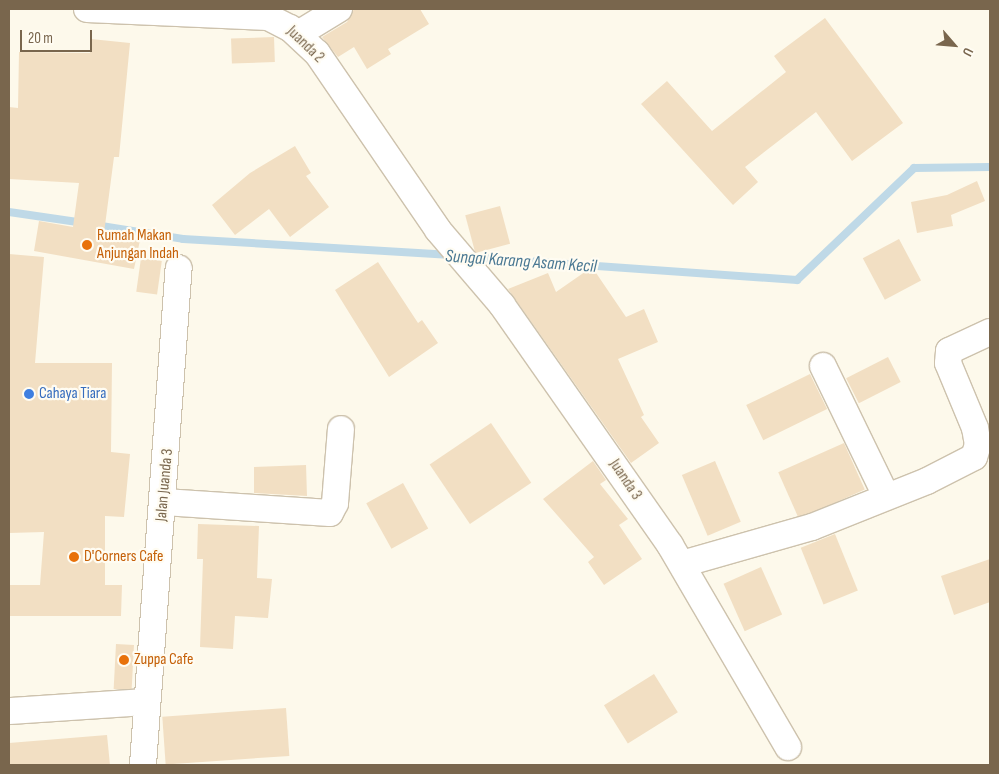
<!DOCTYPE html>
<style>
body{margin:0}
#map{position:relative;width:999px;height:774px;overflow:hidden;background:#fdf9eb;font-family:"Sofia Sans Condensed",sans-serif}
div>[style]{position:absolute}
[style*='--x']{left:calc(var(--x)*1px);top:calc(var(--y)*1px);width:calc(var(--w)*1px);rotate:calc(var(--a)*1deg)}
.stream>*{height:8px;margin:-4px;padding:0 4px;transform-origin:4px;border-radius:4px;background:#bfd9e7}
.building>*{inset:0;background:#f2dfc3;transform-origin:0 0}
.roads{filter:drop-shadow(1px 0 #cdc2ad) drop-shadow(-1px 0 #cdc2ad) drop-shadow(0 1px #cdc2ad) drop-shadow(0 -1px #cdc2ad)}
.minor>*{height:26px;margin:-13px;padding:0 13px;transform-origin:13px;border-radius:13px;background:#fff}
.dots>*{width:14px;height:14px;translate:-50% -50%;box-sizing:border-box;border:2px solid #fffcf2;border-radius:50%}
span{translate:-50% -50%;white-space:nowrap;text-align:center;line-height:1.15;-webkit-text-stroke:4.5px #fffcf2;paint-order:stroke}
.street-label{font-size:16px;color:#79664d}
.food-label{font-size:16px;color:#c56008}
.left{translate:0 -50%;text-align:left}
.shop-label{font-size:16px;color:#366cbe}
.water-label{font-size:18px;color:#4a7893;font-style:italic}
.frame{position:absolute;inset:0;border:10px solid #79664d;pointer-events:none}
.north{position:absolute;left:929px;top:20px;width:50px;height:50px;-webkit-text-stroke:4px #fffcf2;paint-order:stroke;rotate:117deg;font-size:14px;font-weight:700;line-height:20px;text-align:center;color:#79664d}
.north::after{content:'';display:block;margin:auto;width:18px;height:22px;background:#79664d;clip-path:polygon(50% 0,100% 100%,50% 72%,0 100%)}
.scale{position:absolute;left:20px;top:30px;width:72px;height:22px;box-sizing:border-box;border:2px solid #79664d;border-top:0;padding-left:6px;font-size:15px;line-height:18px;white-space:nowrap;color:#79664d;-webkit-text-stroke:4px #fffcf2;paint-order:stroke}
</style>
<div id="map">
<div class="stream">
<i style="--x:9;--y:212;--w:76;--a:8.3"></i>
<i style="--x:95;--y:225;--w:89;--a:9"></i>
<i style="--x:183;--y:239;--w:269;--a:3.4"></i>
<i style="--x:468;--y:257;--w:330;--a:4"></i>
<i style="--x:797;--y:280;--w:162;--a:-43.7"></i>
<i style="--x:914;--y:168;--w:76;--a:-0.8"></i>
</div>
<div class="building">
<i style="clip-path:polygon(354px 9px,420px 9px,429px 24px,388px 49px,391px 54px,367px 69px,354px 47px,338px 57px,322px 37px,347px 22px)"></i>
<i style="clip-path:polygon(825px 18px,903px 123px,852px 161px,816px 112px,745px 167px,758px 182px,733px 205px,641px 104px,667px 81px,712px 131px,786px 72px,774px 56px)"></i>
<i style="left:274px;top:37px;width:25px;height:43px;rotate:88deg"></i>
<i style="clip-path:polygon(91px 39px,130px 43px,119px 157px,114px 157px,104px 233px,140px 240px,134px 269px,34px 251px,39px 221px,73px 227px,79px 183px,9px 179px,9px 107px,18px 108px,19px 52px,90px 53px)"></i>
<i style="clip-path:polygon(295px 146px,311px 173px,306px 176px,329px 207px,290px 237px,269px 209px,235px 235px,212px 205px,250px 173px)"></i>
<i style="clip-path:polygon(977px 181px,985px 201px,951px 215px,953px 226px,917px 233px,911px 202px,947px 195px)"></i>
<i style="left:500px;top:206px;width:39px;height:36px;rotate:75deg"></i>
<i style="left:899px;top:239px;width:47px;height:41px;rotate:62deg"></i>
<i style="clip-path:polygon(9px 254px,44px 257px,35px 363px,112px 363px,111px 452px,130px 454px,124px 517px,105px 516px,105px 585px,122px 585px,121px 616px,9px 616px,9px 585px,40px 585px,44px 532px,9px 533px)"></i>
<i style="left:141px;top:258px;width:21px;height:34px;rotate:8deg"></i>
<i style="clip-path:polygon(378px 262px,418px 323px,422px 320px,438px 343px,389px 377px,335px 290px)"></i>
<i style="clip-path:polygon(592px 267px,626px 317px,644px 309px,658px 342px,618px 359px,644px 415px,641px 417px,659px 443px,631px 463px,508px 289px,548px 273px,556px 292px)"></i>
<i style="left:888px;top:357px;width:28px;height:47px;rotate:63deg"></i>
<i style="left:810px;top:374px;width:39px;height:71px;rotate:64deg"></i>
<i style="left:491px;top:423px;width:72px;height:74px;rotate:56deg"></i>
<i style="left:844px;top:443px;width:51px;height:72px;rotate:66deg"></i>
<i style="clip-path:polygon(593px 461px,606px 480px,600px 484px,628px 519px,619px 525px,642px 559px,604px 585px,588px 562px,594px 557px,543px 499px)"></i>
<i style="left:715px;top:461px;width:66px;height:36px;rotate:67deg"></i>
<i style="clip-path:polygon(306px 465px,307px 496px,254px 493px,254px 467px)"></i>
<i style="left:403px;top:483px;width:52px;height:42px;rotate:61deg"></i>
<i style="clip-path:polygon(198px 524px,259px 526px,257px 578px,272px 579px,268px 618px,235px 616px,233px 649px,200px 647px,203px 559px,197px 559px)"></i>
<i style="left:835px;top:534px;width:61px;height:37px;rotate:68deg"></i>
<i style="clip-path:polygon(990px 559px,990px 602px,954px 615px,941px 576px)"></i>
<i style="left:761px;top:567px;width:52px;height:41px;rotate:66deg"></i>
<i style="left:116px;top:644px;width:18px;height:45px;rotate:3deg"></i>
<i style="left:654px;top:674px;width:45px;height:59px;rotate:58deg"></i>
<i style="left:286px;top:708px;width:48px;height:124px;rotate:86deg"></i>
<i style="clip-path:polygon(107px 735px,110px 765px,9px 765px,9px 743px)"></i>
</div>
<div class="roads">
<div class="minor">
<i style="--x:87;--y:9;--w:181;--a:2.5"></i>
<i style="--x:268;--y:17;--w:25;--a:27"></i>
<i style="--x:290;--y:28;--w:37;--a:43"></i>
<i style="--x:317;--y:53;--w:214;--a:55.6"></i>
<i style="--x:438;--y:230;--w:99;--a:49.5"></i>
<i style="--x:502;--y:305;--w:293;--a:55"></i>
<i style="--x:670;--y:545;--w:234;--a:59.7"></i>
<i style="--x:298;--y:34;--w:48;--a:-31.4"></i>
<i style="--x:823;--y:366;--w:144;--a:64.1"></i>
<i style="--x:164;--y:502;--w:166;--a:3.8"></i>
<i style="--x:330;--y:513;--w:11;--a:-63"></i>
<i style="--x:335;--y:503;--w:74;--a:-85.4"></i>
<i style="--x:682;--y:564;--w:135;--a:-15.9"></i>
<i style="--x:812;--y:527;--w:124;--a:-21.8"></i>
<i style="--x:927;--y:481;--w:53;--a:-27.1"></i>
<i style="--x:974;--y:457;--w:13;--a:-72"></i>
<i style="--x:978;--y:445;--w:17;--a:-100"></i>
<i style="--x:975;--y:428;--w:70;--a:-112.6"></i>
<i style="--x:948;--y:363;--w:12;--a:-85"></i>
<i style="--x:949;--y:351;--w:45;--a:-24.9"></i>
<i style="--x:9;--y:711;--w:135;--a:-3.8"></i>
<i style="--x:143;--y:765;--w:498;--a:-85.9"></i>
</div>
</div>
<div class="dots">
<i style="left:87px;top:245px;background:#e8710a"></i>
<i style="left:29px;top:394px;background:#3f7fe0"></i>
<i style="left:74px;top:557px;background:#e8710a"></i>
<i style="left:124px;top:660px;background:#e8710a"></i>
</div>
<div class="street-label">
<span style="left:305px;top:45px;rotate:44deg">Juanda 2</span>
<span style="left:625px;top:480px;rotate:56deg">Juanda 3</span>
<span style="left:165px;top:485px;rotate:-85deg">Jalan Juanda 3</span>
</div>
<div class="food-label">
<span class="left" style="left:97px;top:245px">Rumah Makan<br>Anjungan Indah</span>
<span class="left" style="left:84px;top:557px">D'Corners Cafe</span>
<span class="left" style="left:134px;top:660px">Zuppa Cafe</span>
</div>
<div class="shop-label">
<span class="left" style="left:39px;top:394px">Cahaya Tiara</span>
</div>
<div class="water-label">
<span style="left:521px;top:262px;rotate:4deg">Sungai Karang Asam Kecil</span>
</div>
<div class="frame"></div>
<div class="north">U</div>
<div class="scale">20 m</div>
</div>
